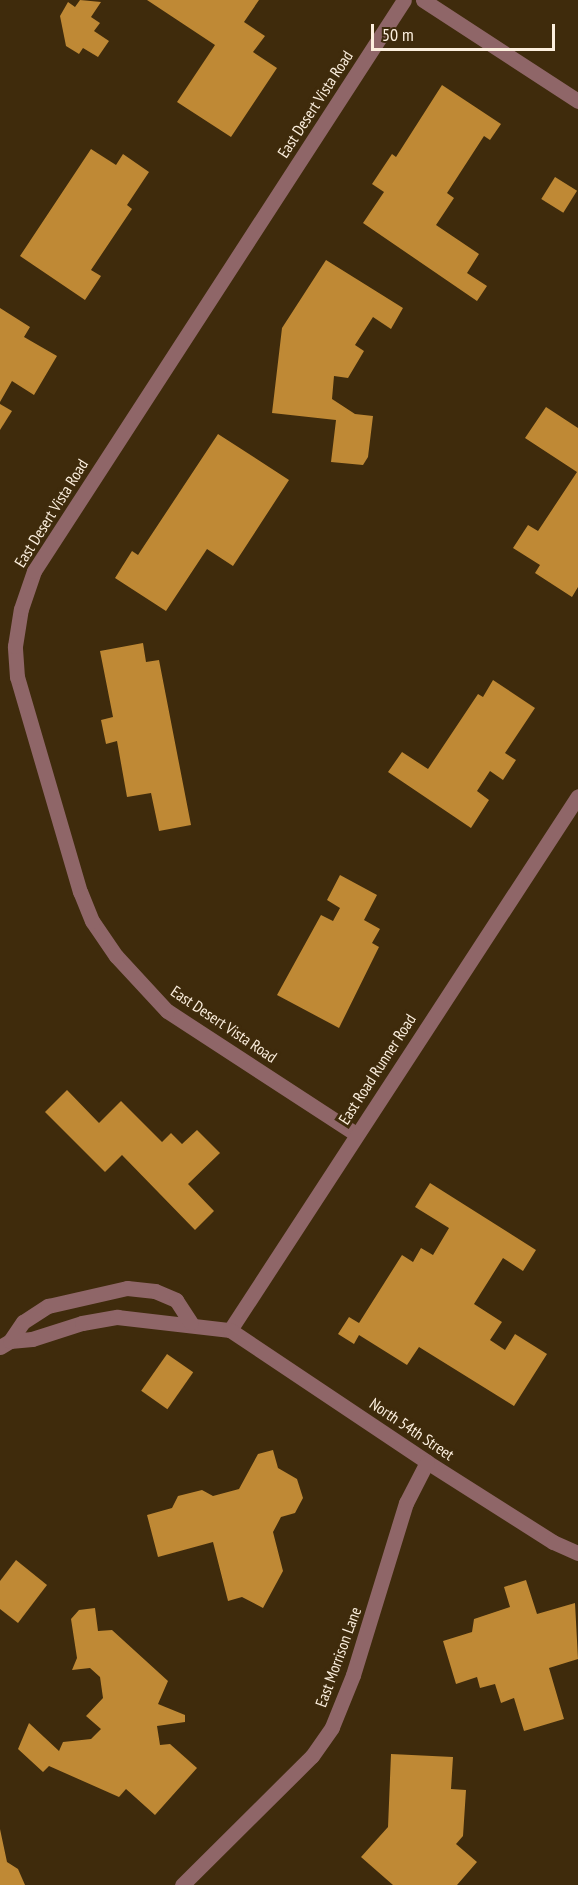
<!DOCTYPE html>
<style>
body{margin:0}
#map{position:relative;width:578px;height:1885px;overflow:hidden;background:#3f2b0c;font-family:"PT Sans Narrow",sans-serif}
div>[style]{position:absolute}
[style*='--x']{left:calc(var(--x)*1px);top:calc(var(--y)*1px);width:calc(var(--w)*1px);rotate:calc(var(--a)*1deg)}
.building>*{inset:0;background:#bf8935;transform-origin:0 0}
.street>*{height:15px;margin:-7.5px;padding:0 7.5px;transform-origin:7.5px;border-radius:7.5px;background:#8f6668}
span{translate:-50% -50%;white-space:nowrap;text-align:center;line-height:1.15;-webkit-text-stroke:6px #3f2b0c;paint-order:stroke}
.street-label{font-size:16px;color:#fcefde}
.scale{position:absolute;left:371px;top:24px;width:184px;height:27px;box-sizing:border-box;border:3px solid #fcefde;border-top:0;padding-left:8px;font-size:18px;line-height:21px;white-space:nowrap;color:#fcefde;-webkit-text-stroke:4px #3f2b0c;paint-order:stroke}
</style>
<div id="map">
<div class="building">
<i style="clip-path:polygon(80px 0,101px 2px,91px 17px,100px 23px,94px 31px,109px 41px,98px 57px,83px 48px,79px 54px,66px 46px,60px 16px,68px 2px,75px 7px)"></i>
<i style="clip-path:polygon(147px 0,259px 0,244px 22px,265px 36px,253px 52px,277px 68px,231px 137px,177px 102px,215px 45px)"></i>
<i style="clip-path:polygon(442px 85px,501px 124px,490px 140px,484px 136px,447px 193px,454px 198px,436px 225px,479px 254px,467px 273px,487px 286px,477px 301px,363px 223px,384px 192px,372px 184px,392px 154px,396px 157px)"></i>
<i style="clip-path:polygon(91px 149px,116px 165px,123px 154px,149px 172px,127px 205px,132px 209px,91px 270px,101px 276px,85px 300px,20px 256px)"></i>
<i style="left:555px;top:177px;width:26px;height:26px;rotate:32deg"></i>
<i style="clip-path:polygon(326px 260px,403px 308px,391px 329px,373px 317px,355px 345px,364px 351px,348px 378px,334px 376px,332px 399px,355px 414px,373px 416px,368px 457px,363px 465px,331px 462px,336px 420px,272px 413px,282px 328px)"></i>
<i style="clip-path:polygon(0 308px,30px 327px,24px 337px,57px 356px,34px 395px,12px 381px,0 402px)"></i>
<i style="clip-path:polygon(0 404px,12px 411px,0 430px)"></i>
<i style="clip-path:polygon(546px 407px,578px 428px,578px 587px,572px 597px,535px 573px,540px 565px,513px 548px,528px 525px,538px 531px,577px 472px,525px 438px)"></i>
<i style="clip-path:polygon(218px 434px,289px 480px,233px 566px,207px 549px,166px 611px,115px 578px,132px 551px,138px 555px)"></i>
<i style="clip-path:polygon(143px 643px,146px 662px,159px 660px,191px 825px,159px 831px,151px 793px,127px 797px,117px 741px,106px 744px,101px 720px,113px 717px,100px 651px)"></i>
<i style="clip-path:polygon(493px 680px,535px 708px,505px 753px,516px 760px,503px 780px,490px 771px,477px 791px,489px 800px,471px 828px,388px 772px,402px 752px,428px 769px,478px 694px,483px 697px)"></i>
<i style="clip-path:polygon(340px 875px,377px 895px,364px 920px,380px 929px,372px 943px,379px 947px,339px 1028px,277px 995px,321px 915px,333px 921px,340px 908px,327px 900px)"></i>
<i style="clip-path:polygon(67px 1090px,99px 1123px,121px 1101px,162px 1142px,171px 1133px,182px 1144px,197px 1130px,220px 1153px,188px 1184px,214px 1211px,195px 1230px,122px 1155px,105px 1172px,45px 1112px)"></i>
<i style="clip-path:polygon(430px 1183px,536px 1250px,523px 1271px,503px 1258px,474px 1304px,502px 1322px,490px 1340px,505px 1350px,515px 1334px,547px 1354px,514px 1406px,419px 1347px,407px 1365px,359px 1335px,354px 1344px,338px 1334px,349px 1317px,359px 1323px,402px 1255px,413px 1262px,421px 1248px,433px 1255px,449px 1228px,415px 1207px)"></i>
<i style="left:167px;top:1354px;width:32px;height:45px;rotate:35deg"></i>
<i style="clip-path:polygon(273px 1450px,278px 1468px,297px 1479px,303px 1498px,295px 1513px,281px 1517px,273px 1532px,283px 1571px,263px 1608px,242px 1597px,228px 1601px,213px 1542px,158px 1557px,147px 1515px,172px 1508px,178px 1496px,202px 1490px,213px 1496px,239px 1489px,258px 1454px)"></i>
<i style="clip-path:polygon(16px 1560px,47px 1585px,18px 1623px,0 1609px,0 1581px)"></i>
<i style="clip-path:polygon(526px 1580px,537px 1614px,575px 1603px,578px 1659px,549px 1668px,564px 1719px,524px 1731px,514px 1698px,501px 1703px,495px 1684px,480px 1688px,477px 1677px,456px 1684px,443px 1641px,472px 1632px,474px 1619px,510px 1607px,504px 1587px)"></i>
<i style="clip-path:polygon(95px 1608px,98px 1631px,112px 1630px,168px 1681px,158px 1704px,185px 1715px,185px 1722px,157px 1726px,160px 1745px,170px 1744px,197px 1768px,155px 1815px,126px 1789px,119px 1797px,49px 1766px,43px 1772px,18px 1749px,29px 1723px,59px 1751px,63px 1742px,91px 1739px,101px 1729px,86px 1716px,103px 1698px,100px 1677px,90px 1668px,72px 1670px,77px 1658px,71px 1619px,79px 1610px)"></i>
<i style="clip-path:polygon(391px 1754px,453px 1757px,451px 1789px,466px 1790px,463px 1836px,456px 1844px,477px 1862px,457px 1885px,393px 1885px,361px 1857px,388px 1827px)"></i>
<i style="clip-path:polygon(0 1829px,7px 1862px,18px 1869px,25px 1885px,0 1885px)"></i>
</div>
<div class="street">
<i style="--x:423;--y:0;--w:185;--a:33.1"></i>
<i style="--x:356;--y:1134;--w:225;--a:-146.9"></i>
<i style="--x:167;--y:1011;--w:75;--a:-132.8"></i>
<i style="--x:116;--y:956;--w:42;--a:-124.4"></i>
<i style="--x:92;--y:921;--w:31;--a:-112"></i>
<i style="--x:80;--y:892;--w:224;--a:-106.3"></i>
<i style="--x:17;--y:677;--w:31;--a:-94"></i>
<i style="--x:15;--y:646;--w:37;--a:-81"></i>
<i style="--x:21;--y:609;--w:40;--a:-71.1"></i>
<i style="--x:34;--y:571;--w:680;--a:-57.06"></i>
<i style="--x:230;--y:1330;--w:637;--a:-56.91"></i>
<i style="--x:10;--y:1341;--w:22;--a:-5"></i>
<i style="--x:32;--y:1339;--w:52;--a:-17.7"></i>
<i style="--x:82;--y:1323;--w:36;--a:-10"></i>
<i style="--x:117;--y:1317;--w:114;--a:6.6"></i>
<i style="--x:230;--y:1330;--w:237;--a:33.8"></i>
<i style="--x:427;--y:1462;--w:149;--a:32.4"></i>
<i style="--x:553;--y:1542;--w:27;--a:24"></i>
<i style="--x:0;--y:1347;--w:12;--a:-31"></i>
<i style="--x:10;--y:1341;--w:23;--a:-56"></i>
<i style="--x:23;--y:1322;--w:30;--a:-33"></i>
<i style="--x:48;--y:1306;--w:81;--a:-12.8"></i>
<i style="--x:127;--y:1288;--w:28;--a:6"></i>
<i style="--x:155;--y:1291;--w:23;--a:23"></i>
<i style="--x:176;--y:1300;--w:27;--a:57"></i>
<i style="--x:182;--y:1885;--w:183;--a:-44.8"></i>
<i style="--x:312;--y:1756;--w:35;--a:-55"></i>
<i style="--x:332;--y:1727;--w:56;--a:-68"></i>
<i style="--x:353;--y:1675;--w:180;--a:-72.9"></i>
<i style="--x:406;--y:1503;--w:46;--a:-62.9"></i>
</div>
<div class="street-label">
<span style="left:315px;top:104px;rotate:-57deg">East Desert Vista Road</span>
<span style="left:51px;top:513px;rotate:-58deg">East Desert Vista Road</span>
<span style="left:224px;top:1024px;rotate:34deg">East Desert Vista Road</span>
<span style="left:377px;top:1069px;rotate:-57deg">East Road Runner Road</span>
<span style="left:412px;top:1429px;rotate:34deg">North 54th Street</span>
<span style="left:338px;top:1657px;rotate:-70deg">East Morrison Lane</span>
</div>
<div class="scale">50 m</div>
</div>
